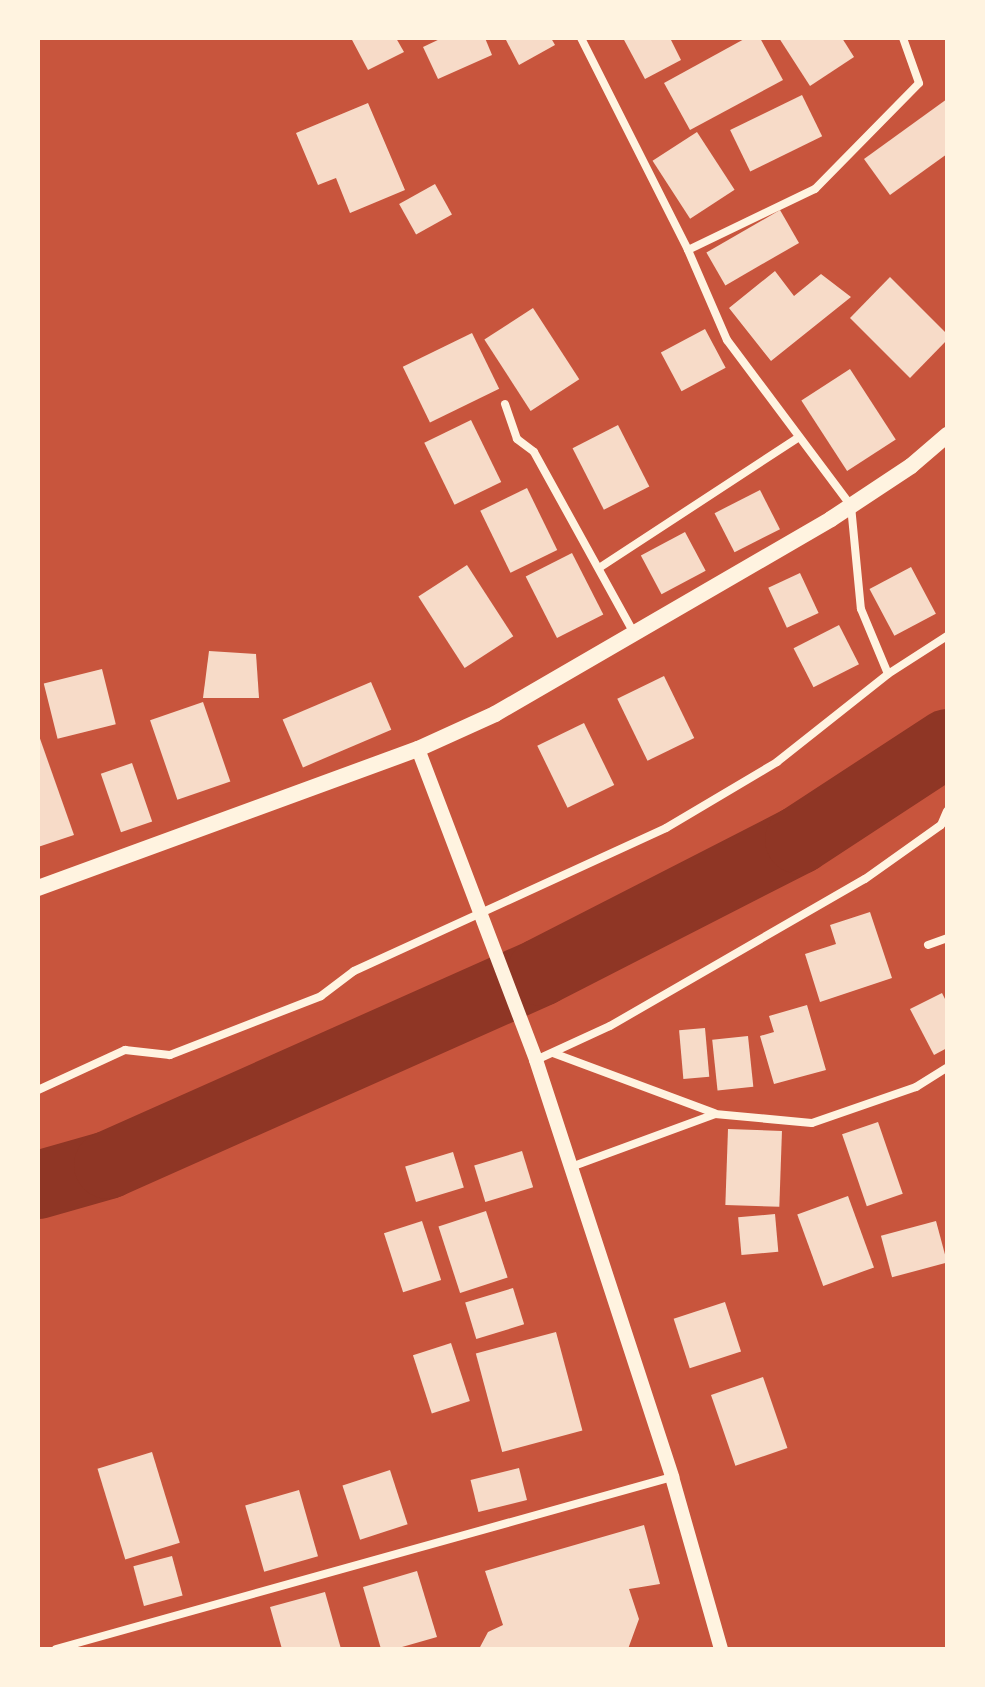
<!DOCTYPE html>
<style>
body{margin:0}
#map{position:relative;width:985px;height:1687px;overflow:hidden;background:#c8553d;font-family:"IBM Plex Sans",sans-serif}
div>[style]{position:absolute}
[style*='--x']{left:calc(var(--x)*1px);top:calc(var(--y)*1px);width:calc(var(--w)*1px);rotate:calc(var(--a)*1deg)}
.river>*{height:68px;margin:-34px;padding:0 34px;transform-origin:34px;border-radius:34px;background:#8f3625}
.building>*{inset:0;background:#f7dbc8;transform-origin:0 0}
.minor>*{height:8px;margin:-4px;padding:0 4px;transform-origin:4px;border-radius:4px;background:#fff3e0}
.tertiary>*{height:14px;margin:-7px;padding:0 7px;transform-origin:7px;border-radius:7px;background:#fff3e0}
.secondary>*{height:16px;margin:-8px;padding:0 8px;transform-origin:8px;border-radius:8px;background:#fff3e0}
span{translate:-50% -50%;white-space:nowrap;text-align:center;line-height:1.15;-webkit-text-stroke:6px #fff3e0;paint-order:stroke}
.frame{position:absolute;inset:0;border:40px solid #fff3e0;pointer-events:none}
</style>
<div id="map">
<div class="river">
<i style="--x:38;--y:1185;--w:73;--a:-15.9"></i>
<i style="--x:108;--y:1165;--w:474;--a:-24"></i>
<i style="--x:541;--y:972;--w:290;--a:-27.1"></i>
<i style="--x:799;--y:840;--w:177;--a:-33.2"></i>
</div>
<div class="building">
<i style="clip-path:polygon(351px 38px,396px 38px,404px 52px,368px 70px)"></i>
<i style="clip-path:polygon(442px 38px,485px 38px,492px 55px,438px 79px,423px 47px)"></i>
<i style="clip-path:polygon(505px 38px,551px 38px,555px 45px,519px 65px)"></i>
<i style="clip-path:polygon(623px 38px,670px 38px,681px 60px,645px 79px)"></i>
<i style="clip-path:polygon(746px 38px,760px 38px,783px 80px,690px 130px,664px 83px)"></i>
<i style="clip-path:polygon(779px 38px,842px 38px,854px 57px,810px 86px)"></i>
<i style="left:802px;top:95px;width:46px;height:80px;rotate:64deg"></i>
<i style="clip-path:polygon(947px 99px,947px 154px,890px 195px,864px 159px)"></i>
<i style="clip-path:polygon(368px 103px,405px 190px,350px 213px,336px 178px,318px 185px,296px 133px)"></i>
<i style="left:697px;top:132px;width:69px;height:53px;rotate:57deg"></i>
<i style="left:435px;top:184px;width:35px;height:41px;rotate:61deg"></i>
<i style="left:780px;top:210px;width:38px;height:85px;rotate:60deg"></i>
<i style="clip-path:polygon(775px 271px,794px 296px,821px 274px,851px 297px,771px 361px,729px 308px)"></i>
<i style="clip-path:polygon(890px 277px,947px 334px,947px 340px,910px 378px,850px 318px)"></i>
<i style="left:533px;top:308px;width:85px;height:58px;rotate:57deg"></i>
<i style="left:705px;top:329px;width:44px;height:50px;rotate:62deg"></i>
<i style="left:472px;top:333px;width:62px;height:77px;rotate:64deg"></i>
<i style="left:850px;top:369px;width:84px;height:58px;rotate:57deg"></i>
<i style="left:471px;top:420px;width:69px;height:52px;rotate:64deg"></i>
<i style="left:618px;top:425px;width:69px;height:51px;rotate:63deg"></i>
<i style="left:527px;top:488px;width:69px;height:52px;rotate:64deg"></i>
<i style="left:760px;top:490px;width:44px;height:51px;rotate:63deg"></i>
<i style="left:685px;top:532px;width:44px;height:50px;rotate:62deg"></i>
<i style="left:572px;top:553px;width:69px;height:52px;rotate:63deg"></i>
<i style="left:467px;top:565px;width:85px;height:58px;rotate:57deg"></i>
<i style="left:911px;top:567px;width:53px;height:47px;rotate:62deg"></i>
<i style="left:800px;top:573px;width:44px;height:35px;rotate:65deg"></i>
<i style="left:839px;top:625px;width:44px;height:51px;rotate:63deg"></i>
<i style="clip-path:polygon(209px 651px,256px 654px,259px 698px,203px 698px)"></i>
<i style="left:102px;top:669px;width:57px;height:60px;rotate:76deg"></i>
<i style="left:664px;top:676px;width:69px;height:52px;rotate:64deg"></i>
<i style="left:371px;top:682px;width:52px;height:96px;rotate:67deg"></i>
<i style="left:203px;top:702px;width:84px;height:56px;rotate:71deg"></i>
<i style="left:584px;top:723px;width:69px;height:52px;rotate:64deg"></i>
<i style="clip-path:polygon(38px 733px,74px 835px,38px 847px)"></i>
<i style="left:132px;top:763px;width:62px;height:33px;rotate:71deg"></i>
<i style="clip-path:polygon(870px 912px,892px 978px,820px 1002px,805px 954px,836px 944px,830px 925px)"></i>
<i style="clip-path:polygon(942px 993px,947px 1003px,947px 1048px,934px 1055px,910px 1009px)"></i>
<i style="clip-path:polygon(807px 1005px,826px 1070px,774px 1084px,760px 1036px,774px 1032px,769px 1016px)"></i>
<i style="left:705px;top:1028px;width:49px;height:26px;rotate:85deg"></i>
<i style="left:748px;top:1036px;width:51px;height:36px;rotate:84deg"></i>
<i style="left:878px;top:1122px;width:76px;height:38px;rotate:71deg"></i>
<i style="left:728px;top:1129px;width:54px;height:76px;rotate:2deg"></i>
<i style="left:522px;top:1151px;width:38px;height:50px;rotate:73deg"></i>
<i style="left:453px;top:1152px;width:37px;height:50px;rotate:73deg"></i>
<i style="left:848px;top:1196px;width:76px;height:54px;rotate:70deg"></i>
<i style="left:486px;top:1211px;width:70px;height:50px;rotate:72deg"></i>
<i style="left:775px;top:1214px;width:38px;height:37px;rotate:85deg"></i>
<i style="left:422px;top:1221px;width:62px;height:40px;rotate:72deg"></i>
<i style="left:936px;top:1221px;width:43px;height:57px;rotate:75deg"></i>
<i style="left:513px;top:1288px;width:38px;height:50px;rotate:73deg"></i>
<i style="left:725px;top:1302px;width:52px;height:54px;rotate:72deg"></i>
<i style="left:556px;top:1332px;width:102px;height:83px;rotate:75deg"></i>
<i style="left:451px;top:1343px;width:61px;height:40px;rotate:72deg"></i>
<i style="left:763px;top:1377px;width:75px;height:55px;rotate:71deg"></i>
<i style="left:152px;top:1452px;width:95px;height:57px;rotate:73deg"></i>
<i style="left:519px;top:1468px;width:33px;height:50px;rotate:76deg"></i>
<i style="left:390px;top:1470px;width:57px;height:50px;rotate:72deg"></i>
<i style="left:299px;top:1490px;width:69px;height:56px;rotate:74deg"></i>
<i style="clip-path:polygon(644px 1525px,660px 1584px,629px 1589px,639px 1619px,628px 1649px,479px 1649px,488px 1632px,503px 1625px,485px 1571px)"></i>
<i style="left:172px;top:1556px;width:41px;height:40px;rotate:75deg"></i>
<i style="clip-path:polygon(417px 1571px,437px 1637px,395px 1649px,381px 1649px,363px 1587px)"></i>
<i style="clip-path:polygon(325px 1592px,341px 1649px,282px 1649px,270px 1607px)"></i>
</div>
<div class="minor">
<i style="--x:581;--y:38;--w:237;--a:63.2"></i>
<i style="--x:688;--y:250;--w:98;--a:66.6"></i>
<i style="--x:727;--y:340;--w:207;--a:53.2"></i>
<i style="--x:851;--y:506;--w:103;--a:84.5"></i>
<i style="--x:861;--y:609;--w:70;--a:67.4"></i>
<i style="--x:688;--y:250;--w:141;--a:-25.7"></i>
<i style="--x:815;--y:189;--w:148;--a:-45.5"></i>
<i style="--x:919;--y:83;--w:48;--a:-109.6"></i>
<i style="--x:505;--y:404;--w:37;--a:71"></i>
<i style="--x:517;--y:439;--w:21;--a:37"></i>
<i style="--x:534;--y:452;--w:207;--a:61.1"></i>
<i style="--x:599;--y:568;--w:239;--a:-33.2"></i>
<i style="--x:928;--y:945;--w:20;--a:-20"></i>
<i style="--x:553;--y:1053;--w:172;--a:20.4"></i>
<i style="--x:536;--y:1060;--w:81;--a:-24.7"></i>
<i style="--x:610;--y:1026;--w:294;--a:-30"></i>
<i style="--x:865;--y:879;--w:93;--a:-35.4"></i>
<i style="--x:941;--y:825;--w:15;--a:-67"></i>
<i style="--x:38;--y:1090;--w:96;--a:-24.7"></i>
<i style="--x:125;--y:1050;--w:45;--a:6.3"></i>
<i style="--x:170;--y:1055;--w:162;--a:-21.3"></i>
<i style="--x:321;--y:996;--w:41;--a:-37.1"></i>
<i style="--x:354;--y:971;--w:343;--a:-24.6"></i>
<i style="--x:666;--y:828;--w:129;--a:-30.7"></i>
<i style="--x:777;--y:762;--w:142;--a:-38.4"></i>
<i style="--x:888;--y:674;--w:70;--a:-32.8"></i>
<i style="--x:571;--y:1167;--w:153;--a:-20.2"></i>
<i style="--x:715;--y:1114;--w:97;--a:5.3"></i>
<i style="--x:812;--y:1123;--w:110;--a:-19.1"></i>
<i style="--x:916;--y:1087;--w:36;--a:-32"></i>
<i style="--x:56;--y:1649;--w:640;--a:-15.6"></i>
</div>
<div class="tertiary">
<i style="--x:418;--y:749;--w:333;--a:69.2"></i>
<i style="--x:536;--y:1060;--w:439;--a:71.9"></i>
<i style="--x:672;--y:1477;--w:179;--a:74.1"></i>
</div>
<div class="secondary">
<i style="--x:38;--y:888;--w:405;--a:-20.1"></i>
<i style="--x:418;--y:749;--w:85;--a:-24.4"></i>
<i style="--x:495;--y:714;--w:388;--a:-30.1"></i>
<i style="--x:831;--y:519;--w:96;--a:-33.5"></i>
<i style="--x:911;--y:466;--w:48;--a:-40.7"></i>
</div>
<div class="frame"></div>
</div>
